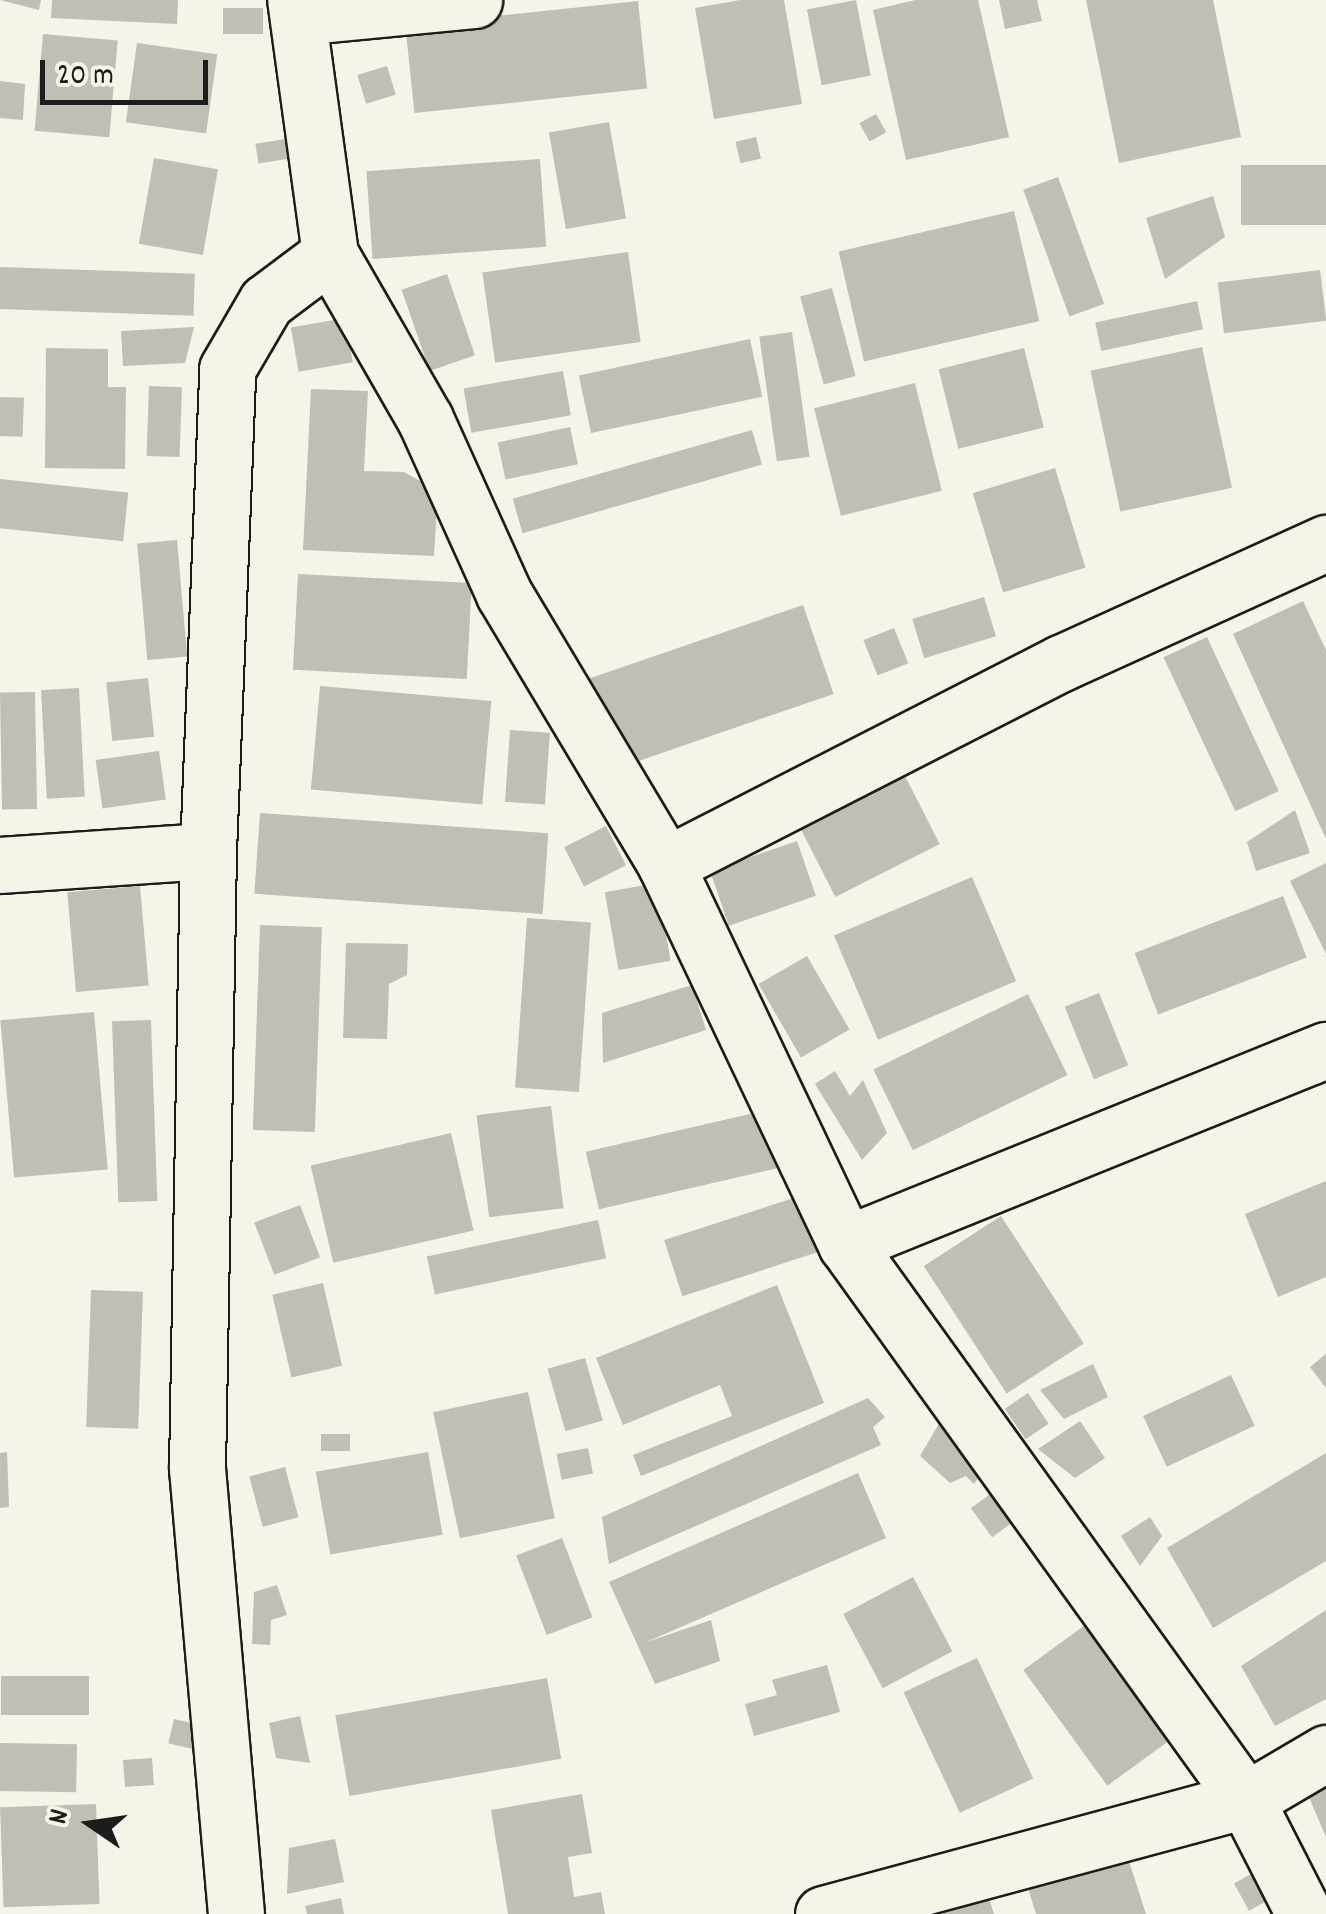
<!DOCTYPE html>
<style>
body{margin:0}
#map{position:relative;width:1326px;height:1914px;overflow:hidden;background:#f7f3e8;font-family:Dekko,sans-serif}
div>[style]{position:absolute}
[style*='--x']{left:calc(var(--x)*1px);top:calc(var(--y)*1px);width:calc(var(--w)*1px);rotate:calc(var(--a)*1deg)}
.building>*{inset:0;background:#c0beb5;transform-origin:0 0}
.roads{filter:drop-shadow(2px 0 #1c1c1c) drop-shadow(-2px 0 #1c1c1c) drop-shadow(0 2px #1c1c1c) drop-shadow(0 -2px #1c1c1c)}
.minor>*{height:55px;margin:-27.5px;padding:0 27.5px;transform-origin:27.5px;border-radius:27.5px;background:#f7f3e8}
span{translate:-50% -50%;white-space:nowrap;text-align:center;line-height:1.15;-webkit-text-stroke:8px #f7f3e8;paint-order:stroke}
.north{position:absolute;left:40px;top:1774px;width:100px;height:100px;-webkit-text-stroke:8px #f7f3e8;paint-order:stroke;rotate:283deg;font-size:28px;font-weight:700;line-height:40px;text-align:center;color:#1c1c1c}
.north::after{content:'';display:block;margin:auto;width:35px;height:45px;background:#1c1c1c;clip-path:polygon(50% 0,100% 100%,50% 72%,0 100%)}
.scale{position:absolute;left:40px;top:60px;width:168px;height:45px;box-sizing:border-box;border:5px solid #1c1c1c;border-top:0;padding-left:12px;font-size:30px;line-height:35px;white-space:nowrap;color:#1c1c1c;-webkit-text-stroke:8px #f7f3e8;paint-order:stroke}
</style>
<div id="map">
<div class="building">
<i style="clip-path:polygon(0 0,41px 0,39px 10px)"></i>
<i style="clip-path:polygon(52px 0,178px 0,177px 24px,51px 18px)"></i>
<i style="clip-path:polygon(740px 0,784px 0,802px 104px,714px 119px,695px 8px)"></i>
<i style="left:856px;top:0;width:77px;height:50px;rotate:79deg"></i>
<i style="clip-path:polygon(915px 0,978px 0,1009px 137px,906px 160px,873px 10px)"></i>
<i style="clip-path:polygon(999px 0,1037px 0,1042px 21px,1005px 29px)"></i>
<i style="clip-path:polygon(1086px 0,1213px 0,1241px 137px,1119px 163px)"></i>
<i style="left:638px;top:1px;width:88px;height:234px;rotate:84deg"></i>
<i style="left:263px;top:8px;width:26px;height:40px;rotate:90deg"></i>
<i style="left:43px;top:34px;width:75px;height:97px;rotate:5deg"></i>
<i style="left:137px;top:43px;width:81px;height:80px;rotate:8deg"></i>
<i style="left:387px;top:66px;width:30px;height:31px;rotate:73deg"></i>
<i style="clip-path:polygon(0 81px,25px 84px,23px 120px,0 118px)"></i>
<i style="left:876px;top:114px;width:21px;height:19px;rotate:61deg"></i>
<i style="left:609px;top:122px;width:98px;height:61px;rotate:80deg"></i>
<i style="left:756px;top:137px;width:22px;height:21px;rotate:77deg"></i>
<i style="left:286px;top:139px;width:20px;height:31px;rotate:81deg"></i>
<i style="left:154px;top:158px;width:65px;height:87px;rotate:10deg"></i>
<i style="left:540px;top:159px;width:88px;height:174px;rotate:86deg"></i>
<i style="left:1326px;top:165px;width:60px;height:85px;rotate:90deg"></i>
<i style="left:1058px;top:177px;width:135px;height:37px;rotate:70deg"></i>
<i style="clip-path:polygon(1213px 196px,1225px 237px,1165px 279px,1146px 218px)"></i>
<i style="left:1014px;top:211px;width:113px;height:180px;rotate:77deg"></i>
<i style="left:628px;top:252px;width:91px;height:147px;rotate:82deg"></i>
<i style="left:0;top:267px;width:195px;height:42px;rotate:2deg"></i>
<i style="left:1320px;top:270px;width:51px;height:103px;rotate:83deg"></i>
<i style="left:447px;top:274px;width:86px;height:48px;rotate:71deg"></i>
<i style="left:832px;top:288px;width:91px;height:33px;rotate:75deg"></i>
<i style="left:1197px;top:301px;width:29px;height:104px;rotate:78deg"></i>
<i style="left:345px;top:318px;width:45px;height:55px;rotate:80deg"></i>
<i style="clip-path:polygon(194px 327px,185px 363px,123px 366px,121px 331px)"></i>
<i style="left:792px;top:332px;width:126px;height:33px;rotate:82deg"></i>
<i style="left:750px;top:339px;width:59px;height:175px;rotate:78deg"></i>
<i style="left:1202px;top:347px;width:144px;height:114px;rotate:78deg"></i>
<i style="clip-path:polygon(46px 348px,108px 349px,108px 387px,126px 387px,125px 469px,45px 468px)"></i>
<i style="left:1024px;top:348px;width:82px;height:88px;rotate:76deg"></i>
<i style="left:563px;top:371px;width:45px;height:101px;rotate:80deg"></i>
<i style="left:915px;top:383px;width:111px;height:104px;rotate:76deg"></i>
<i style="left:149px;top:386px;width:33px;height:70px;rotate:2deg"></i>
<i style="clip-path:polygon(311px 389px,368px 391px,364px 471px,404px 472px,438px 491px,434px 556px,303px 550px)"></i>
<i style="left:0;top:397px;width:24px;height:39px;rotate:2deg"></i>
<i style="left:570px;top:427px;width:38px;height:74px;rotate:78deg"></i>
<i style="left:752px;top:430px;width:36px;height:249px;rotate:74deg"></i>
<i style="left:1055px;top:468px;width:104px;height:86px;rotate:73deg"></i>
<i style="left:0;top:479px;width:129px;height:49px;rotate:6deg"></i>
<i style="left:177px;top:540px;width:117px;height:40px;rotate:85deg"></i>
<i style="left:298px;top:574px;width:174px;height:96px;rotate:3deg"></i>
<i style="left:984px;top:597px;width:41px;height:75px;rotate:73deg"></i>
<i style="clip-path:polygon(1303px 601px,1326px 650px,1326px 839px,1233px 634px)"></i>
<i style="left:803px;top:605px;width:94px;height:226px;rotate:71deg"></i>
<i style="left:894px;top:628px;width:38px;height:33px;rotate:68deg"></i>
<i style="left:1207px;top:637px;width:170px;height:48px;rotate:65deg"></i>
<i style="left:148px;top:678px;width:59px;height:42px;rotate:84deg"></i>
<i style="left:320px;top:686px;width:172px;height:104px;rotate:5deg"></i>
<i style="left:79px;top:688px;width:109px;height:38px;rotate:87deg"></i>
<i style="left:35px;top:692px;width:117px;height:35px;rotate:89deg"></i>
<i style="left:510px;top:730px;width:40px;height:72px;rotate:4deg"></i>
<i style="left:159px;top:751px;width:49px;height:64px;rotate:82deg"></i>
<i style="left:902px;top:770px;width:83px;height:117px;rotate:63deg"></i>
<i style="clip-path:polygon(1295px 810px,1310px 853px,1256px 871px,1247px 842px)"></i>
<i style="left:260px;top:813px;width:289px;height:81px;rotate:4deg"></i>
<i style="left:606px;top:826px;width:44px;height:47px;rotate:63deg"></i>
<i style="left:797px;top:841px;width:58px;height:92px;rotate:71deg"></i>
<i style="clip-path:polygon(1326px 863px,1326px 954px,1290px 881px)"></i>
<i style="left:972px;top:877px;width:113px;height:150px;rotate:67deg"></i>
<i style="left:657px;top:883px;width:79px;height:53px;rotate:80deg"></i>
<i style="left:140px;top:886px;width:100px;height:73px;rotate:85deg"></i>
<i style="left:1283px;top:896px;width:66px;height:159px;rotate:69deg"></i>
<i style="left:527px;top:918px;width:64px;height:170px;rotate:4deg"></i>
<i style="left:260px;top:925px;width:62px;height:205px;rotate:2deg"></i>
<i style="clip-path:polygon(346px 943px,408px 944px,407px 975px,389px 984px,387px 1039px,343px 1038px)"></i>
<i style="left:807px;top:956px;width:85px;height:56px;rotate:60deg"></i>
<i style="clip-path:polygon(692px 985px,706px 1030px,603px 1063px,602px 1013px)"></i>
<i style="left:1099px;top:993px;width:78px;height:37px;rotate:68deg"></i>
<i style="left:1028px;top:994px;width:90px;height:172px;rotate:64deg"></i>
<i style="left:94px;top:1012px;width:158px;height:94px;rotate:85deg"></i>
<i style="left:151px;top:1020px;width:181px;height:39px;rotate:88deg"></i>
<i style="clip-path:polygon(835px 1071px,850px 1096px,863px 1080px,887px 1133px,862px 1160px,815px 1084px)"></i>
<i style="left:551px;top:1106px;width:103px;height:75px;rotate:83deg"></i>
<i style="left:767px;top:1110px;width:59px;height:186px;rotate:77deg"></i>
<i style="left:451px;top:1133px;width:100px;height:144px;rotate:77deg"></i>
<i style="clip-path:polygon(1326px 1181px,1326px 1277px,1278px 1297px,1245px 1214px)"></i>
<i style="left:803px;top:1195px;width:59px;height:146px;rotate:72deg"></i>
<i style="left:300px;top:1205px;width:56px;height:49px;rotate:69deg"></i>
<i style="left:1001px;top:1216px;width:152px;height:92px;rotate:57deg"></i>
<i style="left:598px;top:1220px;width:39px;height:175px;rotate:78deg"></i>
<i style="left:323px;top:1283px;width:85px;height:52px;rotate:77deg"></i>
<i style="clip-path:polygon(777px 1285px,824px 1403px,641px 1476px,633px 1455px,732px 1416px,720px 1385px,623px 1425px,596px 1358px)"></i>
<i style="left:91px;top:1290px;width:52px;height:137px;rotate:2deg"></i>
<i style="clip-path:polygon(1326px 1354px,1326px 1388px,1310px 1367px)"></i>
<i style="left:585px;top:1358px;width:65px;height:39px;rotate:74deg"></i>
<i style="clip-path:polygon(1093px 1364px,1108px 1397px,1064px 1419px,1040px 1390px)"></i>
<i style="left:1231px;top:1375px;width:56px;height:97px;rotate:65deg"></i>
<i style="left:528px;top:1392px;width:129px;height:97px;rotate:78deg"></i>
<i style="left:1028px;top:1393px;width:37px;height:28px;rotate:56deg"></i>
<i style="clip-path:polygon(868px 1398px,885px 1417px,873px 1427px,881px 1445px,609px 1564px,602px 1517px)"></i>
<i style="clip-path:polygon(944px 1415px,985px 1468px,974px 1484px,966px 1476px,950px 1483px,920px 1456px)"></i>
<i style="clip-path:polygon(1080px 1421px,1105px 1458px,1075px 1478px,1038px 1449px)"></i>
<i style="left:321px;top:1434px;width:29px;height:17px"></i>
<i style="left:588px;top:1448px;width:26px;height:32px;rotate:79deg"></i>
<i style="clip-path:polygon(7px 1452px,9px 1507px,0 1508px,0 1453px)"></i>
<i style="left:428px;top:1452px;width:84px;height:114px;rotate:80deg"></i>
<i style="clip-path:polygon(1326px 1453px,1326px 1561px,1213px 1628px,1167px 1548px)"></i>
<i style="left:285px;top:1467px;width:52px;height:37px;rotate:75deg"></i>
<i style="clip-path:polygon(858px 1473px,886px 1538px,644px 1643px,711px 1620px,720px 1661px,655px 1684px,609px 1582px)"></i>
<i style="left:1000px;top:1487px;width:36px;height:36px;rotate:54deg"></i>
<i style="clip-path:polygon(1150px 1517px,1162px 1536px,1140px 1566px,1121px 1536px)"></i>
<i style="left:562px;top:1538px;width:85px;height:49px;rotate:69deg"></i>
<i style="left:913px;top:1577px;width:84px;height:79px;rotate:62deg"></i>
<i style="clip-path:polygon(277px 1585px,287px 1615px,271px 1620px,270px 1645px,252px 1644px,254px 1592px)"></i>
<i style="clip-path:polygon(1326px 1610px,1326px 1699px,1275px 1726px,1241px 1666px)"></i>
<i style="left:1092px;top:1620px;width:143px;height:85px;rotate:54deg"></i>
<i style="left:977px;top:1658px;width:133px;height:81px;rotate:65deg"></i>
<i style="clip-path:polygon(827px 1665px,840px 1712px,754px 1736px,745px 1704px,777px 1695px,772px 1680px)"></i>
<i style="left:89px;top:1676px;width:39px;height:88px;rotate:90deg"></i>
<i style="left:547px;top:1678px;width:82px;height:215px;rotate:80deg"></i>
<i style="clip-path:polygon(300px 1716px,310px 1763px,276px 1758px,269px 1723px)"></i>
<i style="left:174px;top:1719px;width:27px;height:25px;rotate:13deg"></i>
<i style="left:0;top:1743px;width:77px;height:48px;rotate:1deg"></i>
<i style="left:152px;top:1758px;width:27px;height:29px;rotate:86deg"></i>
<i style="clip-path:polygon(1326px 1779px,1326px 1837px,1305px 1788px)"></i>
<i style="clip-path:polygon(582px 1794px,592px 1853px,568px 1857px,574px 1897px,601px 1892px,605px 1914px,508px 1914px,491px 1810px)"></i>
<i style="left:96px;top:1804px;width:100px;height:96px;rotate:88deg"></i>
<i style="clip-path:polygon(335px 1839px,344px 1882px,287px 1894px,289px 1848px)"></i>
<i style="clip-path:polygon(1127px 1855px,1146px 1914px,1036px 1914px,1028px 1888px)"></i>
<i style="left:1262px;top:1868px;width:31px;height:32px;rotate:61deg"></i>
<i style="clip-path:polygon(988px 1895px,994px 1914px,943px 1914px,942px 1910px)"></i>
<i style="clip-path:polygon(341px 1898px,344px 1914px,307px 1914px,305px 1906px)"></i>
</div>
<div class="roads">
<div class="minor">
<i style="--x:298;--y:17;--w:177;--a:-5.5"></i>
<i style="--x:330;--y:254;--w:190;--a:60.1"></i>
<i style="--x:425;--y:419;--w:192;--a:65.7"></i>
<i style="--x:504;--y:594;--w:316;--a:59.1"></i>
<i style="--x:666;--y:865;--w:420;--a:64.6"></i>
<i style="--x:846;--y:1244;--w:685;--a:54.27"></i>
<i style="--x:1246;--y:1800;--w:128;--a:63"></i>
<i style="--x:0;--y:865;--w:208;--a:-3.9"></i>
<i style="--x:666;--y:865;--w:444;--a:-27.1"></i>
<i style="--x:1061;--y:663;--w:291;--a:-24.4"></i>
<i style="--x:846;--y:1244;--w:518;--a:-22.01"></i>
<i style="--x:236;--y:1914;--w:447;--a:-95"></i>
<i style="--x:197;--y:1469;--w:618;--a:-88.98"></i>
<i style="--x:208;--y:851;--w:482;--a:-87.7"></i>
<i style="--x:227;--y:369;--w:78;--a:-59.8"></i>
<i style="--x:266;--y:302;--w:80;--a:-36.9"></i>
<i style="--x:330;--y:254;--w:256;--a:-97.8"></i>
<i style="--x:823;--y:1914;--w:438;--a:-15.1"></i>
<i style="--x:1246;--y:1800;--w:93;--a:-30.4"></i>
</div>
</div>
<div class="north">N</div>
<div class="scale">20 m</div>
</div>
